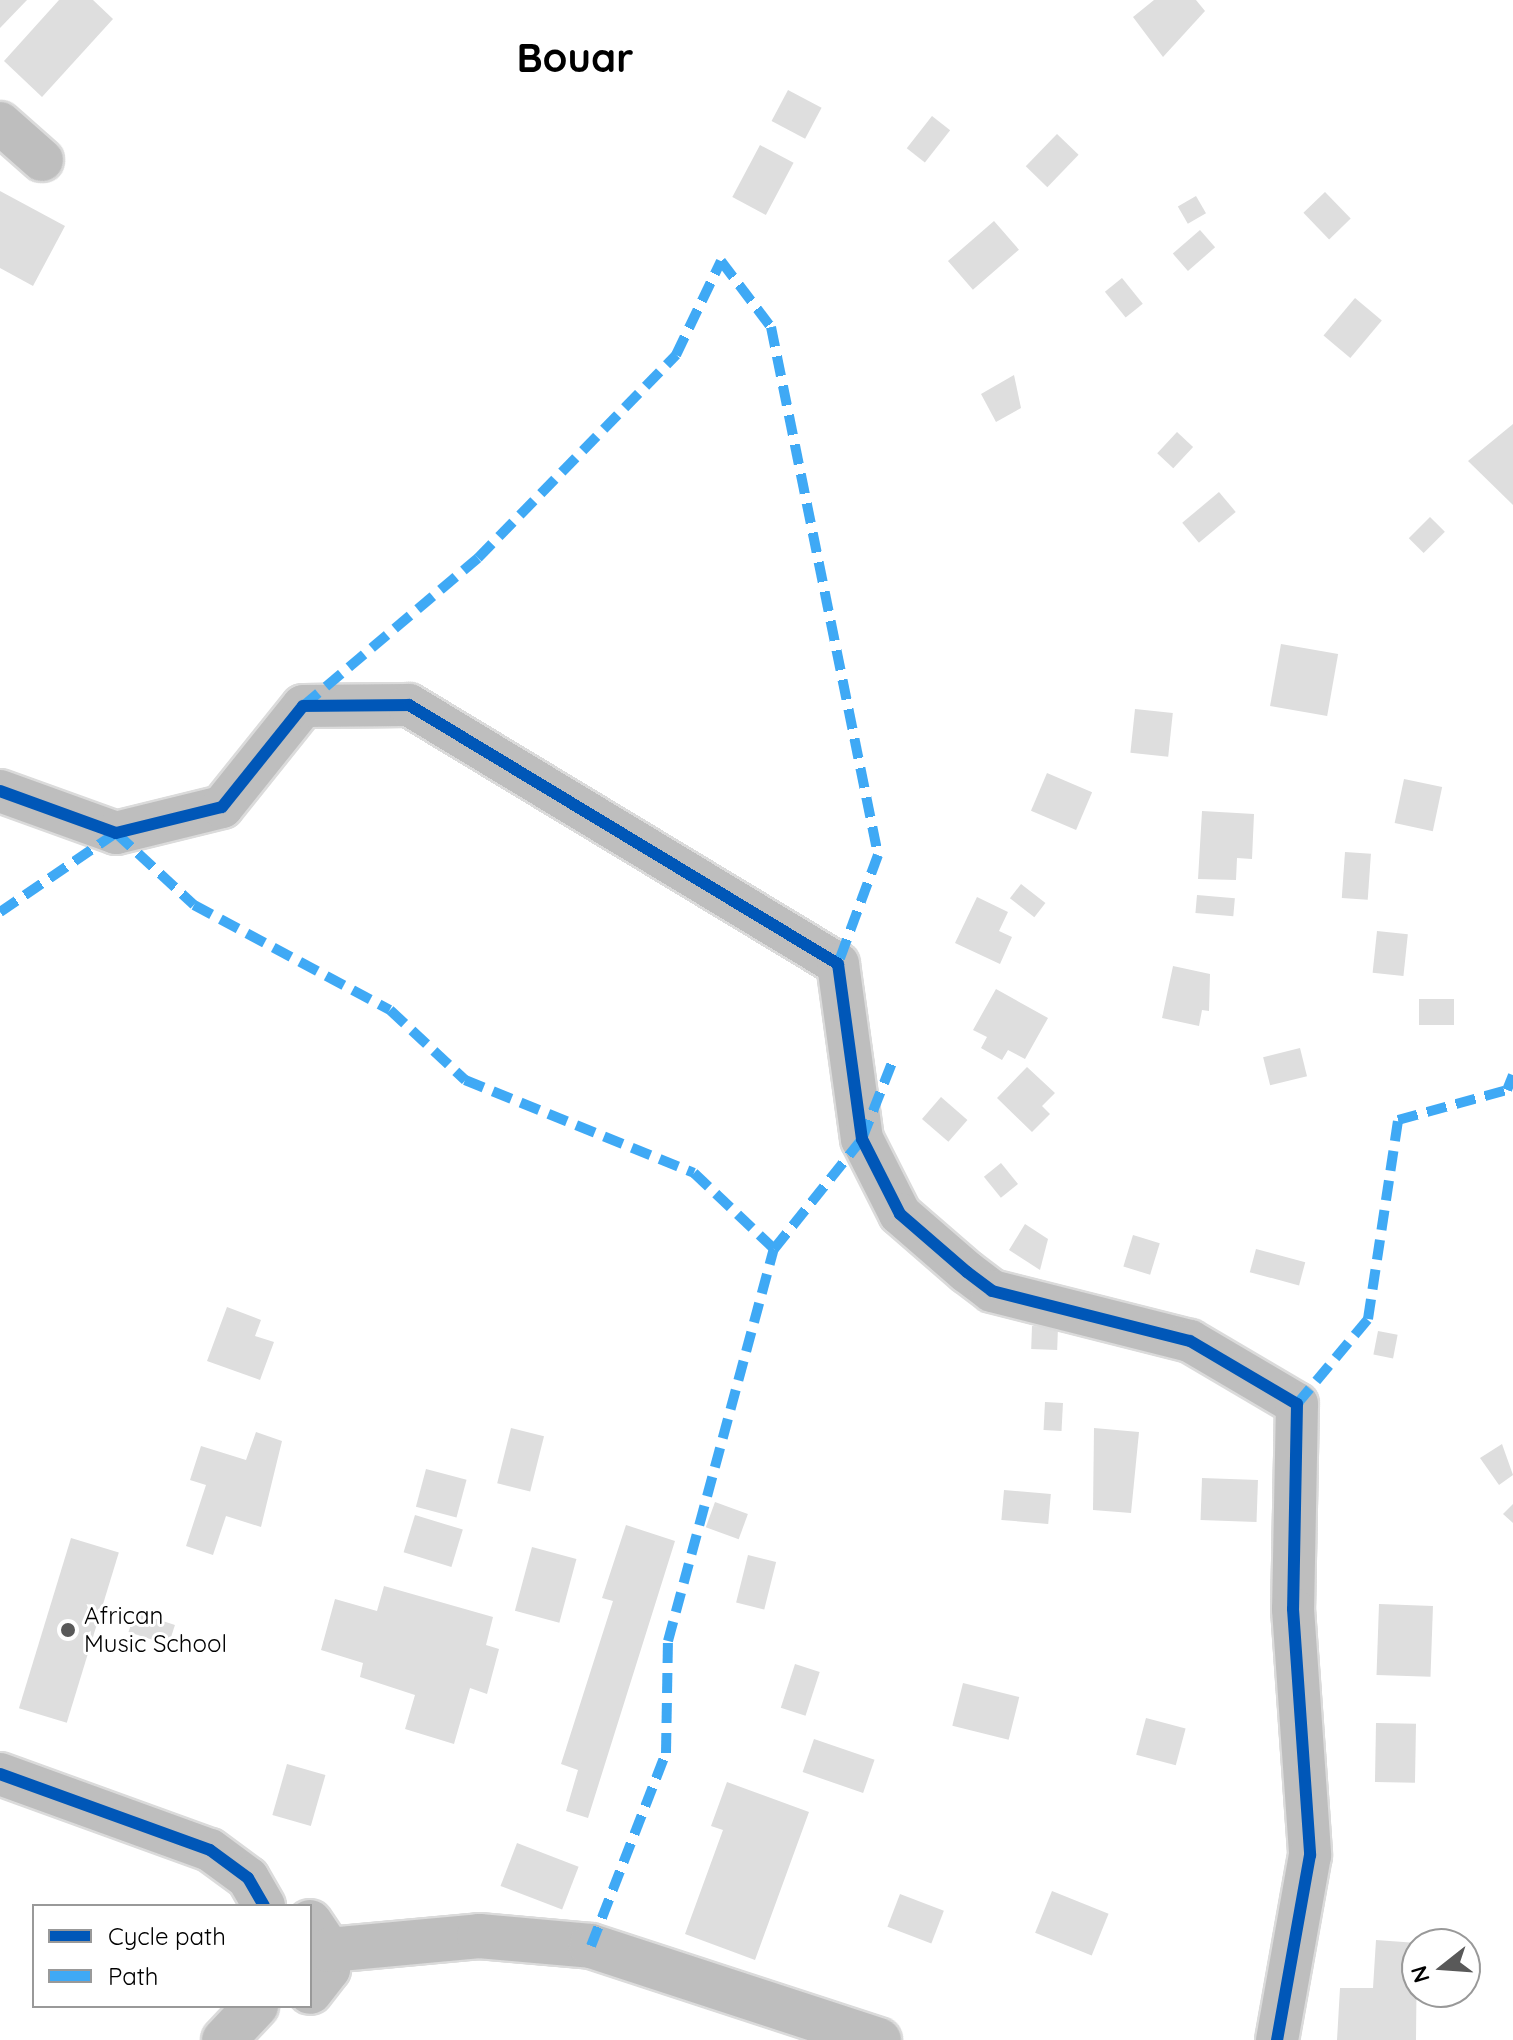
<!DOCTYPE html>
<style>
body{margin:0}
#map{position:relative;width:1513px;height:2040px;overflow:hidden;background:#fff;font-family:Quicksand,sans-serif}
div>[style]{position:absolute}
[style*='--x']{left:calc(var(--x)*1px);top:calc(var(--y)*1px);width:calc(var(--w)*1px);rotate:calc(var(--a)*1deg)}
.building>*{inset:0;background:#dedede;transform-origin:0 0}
.roads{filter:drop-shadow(2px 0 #dbdbdb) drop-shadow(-2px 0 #dbdbdb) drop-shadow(0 2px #dbdbdb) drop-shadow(0 -2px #dbdbdb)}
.minor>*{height:42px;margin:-21px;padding:0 21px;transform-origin:21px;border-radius:21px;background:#bebebe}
.major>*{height:44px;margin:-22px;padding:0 22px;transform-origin:22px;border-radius:22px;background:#bebebe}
.quiet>*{height:10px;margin-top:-5px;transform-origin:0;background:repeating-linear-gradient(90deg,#3fa9f5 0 20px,transparent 0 30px)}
.cycleway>*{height:12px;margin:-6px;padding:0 6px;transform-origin:6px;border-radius:6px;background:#0057b8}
.dots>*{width:22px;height:22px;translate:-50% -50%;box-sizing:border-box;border:4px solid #fff;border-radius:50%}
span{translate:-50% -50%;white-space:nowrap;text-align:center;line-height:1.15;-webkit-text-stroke:6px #fff;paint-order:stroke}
.poi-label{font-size:24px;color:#000}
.left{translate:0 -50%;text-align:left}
.town-label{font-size:40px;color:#000;font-weight:700}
.legend{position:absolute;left:32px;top:1904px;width:280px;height:104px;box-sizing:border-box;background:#fff;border:2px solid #999;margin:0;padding:10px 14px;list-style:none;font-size:24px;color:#000}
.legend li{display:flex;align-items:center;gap:16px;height:40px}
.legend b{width:40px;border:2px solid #999}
.north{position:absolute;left:1401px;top:1928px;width:80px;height:80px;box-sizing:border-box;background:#fff;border:2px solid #999;border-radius:50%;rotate:253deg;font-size:22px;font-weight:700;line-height:32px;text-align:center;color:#000}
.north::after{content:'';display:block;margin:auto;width:28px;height:36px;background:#595959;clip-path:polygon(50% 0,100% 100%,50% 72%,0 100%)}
</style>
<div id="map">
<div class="building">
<i style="clip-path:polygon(0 0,27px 0,0 28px)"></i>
<i style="clip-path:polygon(59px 0,93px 0,113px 19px,42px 97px,4px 61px)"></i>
<i style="clip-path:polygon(1154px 0,1196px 0,1205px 11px,1163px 57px,1133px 17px)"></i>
<i style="left:788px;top:90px;width:38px;height:35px;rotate:28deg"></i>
<i style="left:932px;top:116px;width:23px;height:41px;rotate:38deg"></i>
<i style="left:1057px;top:134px;width:30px;height:45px;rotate:44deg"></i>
<i style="left:760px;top:145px;width:38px;height:59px;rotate:28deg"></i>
<i style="clip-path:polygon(0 191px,65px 226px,33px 286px,0 268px)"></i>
<i style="left:1325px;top:192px;width:37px;height:30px;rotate:46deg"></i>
<i style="left:1196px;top:196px;width:20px;height:21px;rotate:60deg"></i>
<i style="left:994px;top:221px;width:38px;height:61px;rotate:49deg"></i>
<i style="left:1200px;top:230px;width:23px;height:36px;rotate:49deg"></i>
<i style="left:1122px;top:278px;width:33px;height:22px;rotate:51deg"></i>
<i style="left:1355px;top:298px;width:35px;height:49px;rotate:40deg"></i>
<i style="clip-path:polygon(1014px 375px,1021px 408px,996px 422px,981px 394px)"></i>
<i style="clip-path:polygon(1513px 424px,1513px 505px,1468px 461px)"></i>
<i style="left:1177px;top:432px;width:22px;height:29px;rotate:43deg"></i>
<i style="left:1219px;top:492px;width:26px;height:48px;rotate:50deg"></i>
<i style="left:1430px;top:517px;width:21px;height:30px;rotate:45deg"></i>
<i style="left:1281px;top:644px;width:58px;height:63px;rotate:10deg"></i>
<i style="left:1135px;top:709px;width:38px;height:44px;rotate:6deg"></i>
<i style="left:1047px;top:773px;width:49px;height:41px;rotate:23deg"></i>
<i style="left:1404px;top:779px;width:39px;height:45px;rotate:12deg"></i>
<i style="clip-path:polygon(1202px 811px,1254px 814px,1252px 859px,1237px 858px,1236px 880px,1198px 879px)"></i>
<i style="left:1345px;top:852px;width:26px;height:46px;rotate:4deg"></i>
<i style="left:1021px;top:884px;width:31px;height:18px;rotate:38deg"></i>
<i style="left:1197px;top:895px;width:38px;height:18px;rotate:5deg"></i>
<i style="clip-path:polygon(977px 897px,1008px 912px,999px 931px,1012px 937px,1000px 964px,955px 943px)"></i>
<i style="left:1377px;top:931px;width:31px;height:42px;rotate:6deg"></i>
<i style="clip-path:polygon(1173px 966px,1210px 974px,1209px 1011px,1202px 1010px,1199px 1026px,1162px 1018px)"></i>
<i style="clip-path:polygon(996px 989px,1048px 1018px,1025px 1059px,1008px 1050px,1002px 1060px,981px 1048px,987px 1037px,973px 1030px)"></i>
<i style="left:1419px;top:999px;width:35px;height:26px"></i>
<i style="left:1300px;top:1048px;width:29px;height:38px;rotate:76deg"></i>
<i style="clip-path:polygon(1027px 1067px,1055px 1093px,1042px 1106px,1050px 1114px,1032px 1132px,997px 1098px)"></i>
<i style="left:941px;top:1097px;width:35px;height:29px;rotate:41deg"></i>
<i style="left:1001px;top:1163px;width:27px;height:22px;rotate:51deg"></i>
<i style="clip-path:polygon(1025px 1224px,1048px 1239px,1040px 1270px,1009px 1250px)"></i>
<i style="left:1133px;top:1235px;width:28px;height:33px;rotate:17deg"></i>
<i style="left:1256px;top:1249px;width:51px;height:24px;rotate:15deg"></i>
<i style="clip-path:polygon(227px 1307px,261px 1320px,255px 1336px,274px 1342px,260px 1380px,207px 1361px)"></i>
<i style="left:1032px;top:1326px;width:26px;height:23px;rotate:2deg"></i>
<i style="left:1378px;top:1331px;width:20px;height:24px;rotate:11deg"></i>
<i style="left:1045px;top:1402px;width:18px;height:28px;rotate:3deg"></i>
<i style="left:511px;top:1428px;width:34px;height:57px;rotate:14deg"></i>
<i style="clip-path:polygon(1094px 1428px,1139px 1432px,1131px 1513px,1093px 1510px)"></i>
<i style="clip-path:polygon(256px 1432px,282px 1441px,261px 1527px,226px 1516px,213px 1555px,186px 1546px,206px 1485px,190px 1480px,201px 1446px,246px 1460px)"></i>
<i style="clip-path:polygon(1502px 1444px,1513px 1475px,1499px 1485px,1480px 1458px)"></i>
<i style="left:426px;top:1469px;width:42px;height:39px;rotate:15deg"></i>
<i style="left:1202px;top:1478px;width:56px;height:42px;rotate:2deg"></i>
<i style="left:1004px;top:1490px;width:47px;height:30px;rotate:5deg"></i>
<i style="left:715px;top:1502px;width:35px;height:27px;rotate:20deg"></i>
<i style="clip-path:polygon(1513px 1504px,1513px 1523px,1503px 1514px)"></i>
<i style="left:415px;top:1515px;width:50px;height:39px;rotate:17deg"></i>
<i style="clip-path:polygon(626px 1525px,675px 1541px,588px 1818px,566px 1811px,578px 1770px,561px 1764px,613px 1601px,602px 1598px)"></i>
<i style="left:71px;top:1538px;width:50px;height:178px;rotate:17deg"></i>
<i style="left:532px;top:1547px;width:46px;height:66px;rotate:15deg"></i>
<i style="left:748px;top:1555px;width:29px;height:49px;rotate:14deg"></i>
<i style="clip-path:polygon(384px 1586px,493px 1617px,486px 1645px,499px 1649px,487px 1694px,470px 1688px,454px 1744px,405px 1729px,415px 1695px,360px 1677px,363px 1663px,321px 1650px,335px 1599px,377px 1611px)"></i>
<i style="left:1379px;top:1604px;width:54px;height:71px;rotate:2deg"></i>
<i style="left:135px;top:1612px;width:42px;height:21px;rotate:18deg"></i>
<i style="left:795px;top:1664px;width:26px;height:46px;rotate:18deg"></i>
<i style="left:963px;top:1683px;width:58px;height:44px;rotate:14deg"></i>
<i style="left:1146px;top:1718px;width:41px;height:38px;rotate:15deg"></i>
<i style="left:1376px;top:1723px;width:40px;height:59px;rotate:1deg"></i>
<i style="left:814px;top:1739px;width:64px;height:35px;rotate:19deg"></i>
<i style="left:287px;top:1764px;width:40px;height:53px;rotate:16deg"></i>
<i style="clip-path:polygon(727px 1782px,809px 1812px,755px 1960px,685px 1934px,723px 1830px,711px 1826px)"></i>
<i style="left:517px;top:1843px;width:66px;height:46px;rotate:21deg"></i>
<i style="left:1052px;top:1891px;width:61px;height:45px;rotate:22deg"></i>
<i style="left:900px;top:1894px;width:47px;height:35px;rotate:21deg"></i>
<i style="clip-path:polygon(1376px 1940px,1417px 1943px,1416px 2040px,1337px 2040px,1340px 1988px,1373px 1988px)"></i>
</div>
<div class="roads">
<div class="minor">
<i style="--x:0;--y:123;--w:56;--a:41.4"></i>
<i style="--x:0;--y:791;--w:123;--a:19.9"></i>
<i style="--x:116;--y:833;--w:109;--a:-13.8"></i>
<i style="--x:222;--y:807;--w:129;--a:-51.3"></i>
<i style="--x:303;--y:706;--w:106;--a:-0.5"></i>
<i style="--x:409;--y:705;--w:501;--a:31.12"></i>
<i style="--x:838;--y:964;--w:177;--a:82.2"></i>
<i style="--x:862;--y:1139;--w:84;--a:63.1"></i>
<i style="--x:900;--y:1214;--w:89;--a:40.9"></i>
<i style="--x:967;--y:1272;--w:31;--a:37"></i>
<i style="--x:992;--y:1291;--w:204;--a:14.2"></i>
<i style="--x:1190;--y:1341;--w:124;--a:30.5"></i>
<i style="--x:1297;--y:1404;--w:205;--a:91.1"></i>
<i style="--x:1293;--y:1609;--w:247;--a:86"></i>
<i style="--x:1310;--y:1855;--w:188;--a:100.1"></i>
<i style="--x:0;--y:1774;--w:223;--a:19.9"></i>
<i style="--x:210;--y:1850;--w:47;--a:36.4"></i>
<i style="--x:248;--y:1878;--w:32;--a:60"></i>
</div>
<div class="major">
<i style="--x:310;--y:1922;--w:34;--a:56"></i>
<i style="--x:329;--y:1950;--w:19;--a:93"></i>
<i style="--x:328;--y:1969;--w:29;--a:128"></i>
<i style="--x:329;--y:1950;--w:151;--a:-5.3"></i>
<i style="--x:479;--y:1936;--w:112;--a:5.1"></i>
<i style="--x:591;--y:1946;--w:303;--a:18.1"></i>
<i style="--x:224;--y:2040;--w:47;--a:-46.7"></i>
</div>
</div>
<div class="quiet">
<i style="--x:303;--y:706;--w:229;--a:-40.2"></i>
<i style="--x:478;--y:558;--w:284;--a:-45.7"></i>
<i style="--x:676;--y:355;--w:104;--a:-64.4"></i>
<i style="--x:721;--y:261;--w:83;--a:52.9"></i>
<i style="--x:771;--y:327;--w:539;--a:78.54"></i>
<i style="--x:878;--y:855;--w:116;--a:110.2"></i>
<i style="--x:0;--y:912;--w:140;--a:-34.3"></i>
<i style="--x:116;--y:833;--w:106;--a:42.7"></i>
<i style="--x:194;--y:905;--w:222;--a:28.2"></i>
<i style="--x:390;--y:1010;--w:103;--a:43"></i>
<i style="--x:465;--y:1080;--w:247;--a:22.1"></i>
<i style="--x:694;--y:1173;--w:110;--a:43.5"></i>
<i style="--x:1297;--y:1404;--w:111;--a:-50.1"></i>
<i style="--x:1368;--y:1319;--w:201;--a:-81.4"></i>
<i style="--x:1398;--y:1120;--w:113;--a:-15.4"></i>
<i style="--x:1507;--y:1090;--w:16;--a:-68"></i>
<i style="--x:591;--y:1946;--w:207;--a:-68.8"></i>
<i style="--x:666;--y:1753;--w:112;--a:-89"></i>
<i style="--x:668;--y:1641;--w:406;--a:-74.9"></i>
<i style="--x:774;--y:1249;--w:141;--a:-51.3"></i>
<i style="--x:862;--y:1139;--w:82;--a:-68.5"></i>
</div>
<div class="cycleway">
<i style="--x:0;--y:791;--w:123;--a:19.9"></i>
<i style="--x:116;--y:833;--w:109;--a:-13.8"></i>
<i style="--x:222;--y:807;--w:129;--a:-51.3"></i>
<i style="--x:303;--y:706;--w:106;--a:-0.5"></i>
<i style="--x:409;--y:705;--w:501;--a:31.12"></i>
<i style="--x:838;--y:964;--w:177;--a:82.2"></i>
<i style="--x:862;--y:1139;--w:84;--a:63.1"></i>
<i style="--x:900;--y:1214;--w:89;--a:40.9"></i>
<i style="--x:967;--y:1272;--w:31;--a:37"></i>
<i style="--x:992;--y:1291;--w:204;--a:14.2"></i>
<i style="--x:1190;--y:1341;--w:124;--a:30.5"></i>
<i style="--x:1297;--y:1404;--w:205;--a:91.1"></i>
<i style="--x:1293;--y:1609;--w:247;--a:86"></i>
<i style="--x:1310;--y:1855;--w:188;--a:100.1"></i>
<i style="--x:0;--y:1774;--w:223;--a:19.9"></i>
<i style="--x:210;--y:1850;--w:47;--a:36.4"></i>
<i style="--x:248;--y:1878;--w:32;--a:60"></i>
</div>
<div class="dots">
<i style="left:68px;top:1630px;background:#595959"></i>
</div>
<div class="poi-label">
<span class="left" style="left:84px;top:1630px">African<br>Music School</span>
</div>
<div class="town-label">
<span style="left:575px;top:57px">Bouar</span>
</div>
<ul class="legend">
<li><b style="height:10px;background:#0057b8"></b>Cycle path</li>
<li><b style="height:10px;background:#3fa9f5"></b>Path</li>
</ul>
<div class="north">N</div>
</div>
